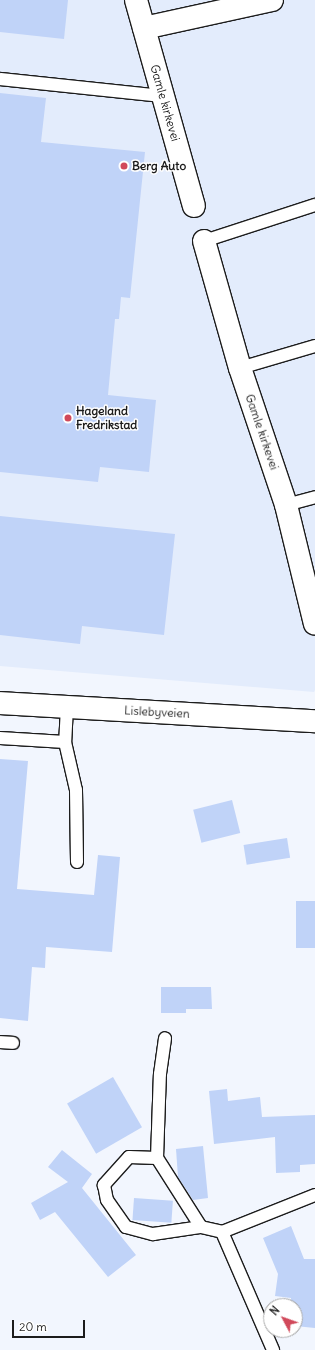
<!DOCTYPE html>
<style>
body{margin:0}
#map{position:relative;width:315px;height:1350px;overflow:hidden;background:#f2f6fe;font-family:Delius,sans-serif}
div>[style]{position:absolute}
[style*='--x']{left:calc(var(--x)*1px);top:calc(var(--y)*1px);width:calc(var(--w)*1px);rotate:calc(var(--a)*1deg)}
.built>*{inset:0;background:#e3ecfc}
.building>*{inset:0;background:#c0d3f8;transform-origin:0 0}
.roads{filter:drop-shadow(1px 0 #1c1c1c) drop-shadow(-1px 0 #1c1c1c) drop-shadow(0 1px #1c1c1c) drop-shadow(0 -1px #1c1c1c)}
.service>*{height:12px;margin:-6px;padding:0 6px;transform-origin:6px;border-radius:6px;background:#fff}
.minor>*{height:22px;margin:-11px;padding:0 11px;transform-origin:11px;border-radius:11px;background:#fff}
.tertiary>*{height:22px;margin:-11px;padding:0 11px;transform-origin:11px;border-radius:11px;background:#fff}
.dots>*{width:11px;height:11px;translate:-50% -50%;box-sizing:border-box;border:2px solid #fff;border-radius:50%}
span{translate:-50% -50%;white-space:nowrap;text-align:center;line-height:1.15;-webkit-text-stroke:3px #fff;paint-order:stroke}
.street-label{font-size:12px;color:#1c1c1c}
.poi-label{font-size:12px;color:#1c1c1c;font-weight:700}
.left{translate:0 -50%;text-align:left}
.north{position:absolute;left:263px;top:1298px;width:40px;height:40px;box-sizing:border-box;background:#fff;border:1px solid #a4a4a4;border-radius:50%;rotate:311deg;font-size:11px;font-weight:700;line-height:16px;text-align:center;color:#1c1c1c}
.north::after{content:'';display:block;margin:auto;width:14px;height:18px;background:#d1495b;clip-path:polygon(50% 0,100% 100%,50% 72%,0 100%)}
.scale{position:absolute;left:12px;top:1320px;width:73px;height:18px;box-sizing:border-box;border:2px solid #1c1c1c;border-top:0;padding-left:5px;font-size:12px;line-height:14px;white-space:nowrap;color:#1c1c1c;-webkit-text-stroke:3px #fff;paint-order:stroke}
</style>
<div id="map">
<div class="built">
<i style="clip-path:polygon(0 0,315px 0,315px 690px,314px 692px,0 666px)"></i>
</div>
<div class="building">
<i style="clip-path:polygon(0 0,68px 0,64px 39px,0 32px)"></i>
<i style="clip-path:polygon(0 93px,46px 98px,41px 142px,145px 152px,130px 298px,121px 297px,119px 319px,115px 319px,108px 395px,156px 400px,149px 472px,100px 467px,98px 482px,0 472px)"></i>
<i style="clip-path:polygon(0 516px,175px 534px,164px 635px,82px 626px,80px 644px,0 635px)"></i>
<i style="clip-path:polygon(0 759px,28px 761px,17px 889px,94px 895px,98px 855px,120px 857px,112px 952px,46px 947px,45px 968px,32px 967px,28px 1021px,0 1018px)"></i>
<i style="left:232px;top:800px;width:34px;height:40px;rotate:76deg"></i>
<i style="left:287px;top:838px;width:20px;height:44px;rotate:81deg"></i>
<i style="left:296px;top:901px;width:19px;height:47px"></i>
<i style="clip-path:polygon(161px 987px,211px 987px,212px 1009px,186px 1009px,186px 1013px,161px 1013px)"></i>
<i style="left:113px;top:1077px;width:58px;height:53px;rotate:60deg"></i>
<i style="clip-path:polygon(227px 1089px,228px 1101px,260px 1097px,262px 1117px,315px 1115px,315px 1164px,300px 1165px,300px 1172px,276px 1173px,275px 1137px,214px 1144px,209px 1091px)"></i>
<i style="clip-path:polygon(203px 1146px,208px 1198px,193px 1200px,178px 1177px,176px 1149px)"></i>
<i style="clip-path:polygon(62px 1150px,92px 1174px,82px 1188px,136px 1255px,108px 1277px,55px 1212px,40px 1220px,31px 1203px,68px 1182px,48px 1167px)"></i>
<i style="left:134px;top:1198px;width:39px;height:22px;rotate:4deg"></i>
<i style="clip-path:polygon(291px 1226px,304px 1259px,315px 1259px,315px 1328px,295px 1326px,297px 1306px,291px 1306px,291px 1298px,275px 1296px,278px 1274px,263px 1238px)"></i>
</div>
<div class="roads">
<div class="service">
<i style="--x:0;--y:79;--w:164;--a:6"></i>
<i style="--x:204;--y:241;--w:117;--a:-18"></i>
<i style="--x:240;--y:368;--w:78;--a:-16.3"></i>
<i style="--x:286;--y:505;--w:30;--a:-15"></i>
<i style="--x:67;--y:707;--w:35;--a:93"></i>
<i style="--x:65;--y:742;--w:49;--a:77.1"></i>
<i style="--x:76;--y:790;--w:72;--a:89.2"></i>
<i style="--x:0;--y:738;--w:65;--a:3.5"></i>
<i style="--x:0;--y:1042;--w:13;--a:4"></i>
<i style="--x:157;--y:1158;--w:84;--a:-88"></i>
<i style="--x:160;--y:1074;--w:36;--a:-82"></i>
<i style="--x:201;--y:1227;--w:82;--a:-122.5"></i>
<i style="--x:157;--y:1158;--w:28;--a:-178"></i>
<i style="--x:129;--y:1157;--w:38;--a:132"></i>
<i style="--x:104;--y:1185;--w:15;--a:79"></i>
<i style="--x:107;--y:1200;--w:33;--a:55"></i>
<i style="--x:126;--y:1227;--w:28;--a:15"></i>
<i style="--x:153;--y:1234;--w:49;--a:-8.3"></i>
<i style="--x:201;--y:1227;--w:22;--a:13"></i>
<i style="--x:222;--y:1232;--w:129;--a:66.6"></i>
<i style="--x:222;--y:1232;--w:100;--a:-21.7"></i>
</div>
<div class="minor">
<i style="--x:136;--y:0;--w:214;--a:74.3"></i>
<i style="--x:144;--y:28;--w:131;--a:-12.3"></i>
<i style="--x:204;--y:241;--w:132;--a:74.2"></i>
<i style="--x:240;--y:368;--w:145;--a:71.4"></i>
<i style="--x:286;--y:505;--w:122;--a:76.3"></i>
</div>
<div class="tertiary">
<i style="--x:0;--y:703;--w:316;--a:3.3"></i>
</div>
</div>
<div class="dots">
<i style="left:124px;top:166px;background:#d1495b"></i>
<i style="left:68px;top:418px;background:#d1495b"></i>
</div>
<div class="street-label">
<span style="left:165px;top:103px;rotate:74deg">Gamle kirkevei</span>
<span style="left:262px;top:432px;rotate:71deg">Gamle kirkevei</span>
<span style="left:157px;top:712px;rotate:3deg">Lislebyveien</span>
</div>
<div class="poi-label">
<span class="left" style="left:132px;top:166px">Berg Auto</span>
<span class="left" style="left:76px;top:418px">Hageland<br>Fredrikstad</span>
</div>
<div class="north">N</div>
<div class="scale">20 m</div>
</div>
